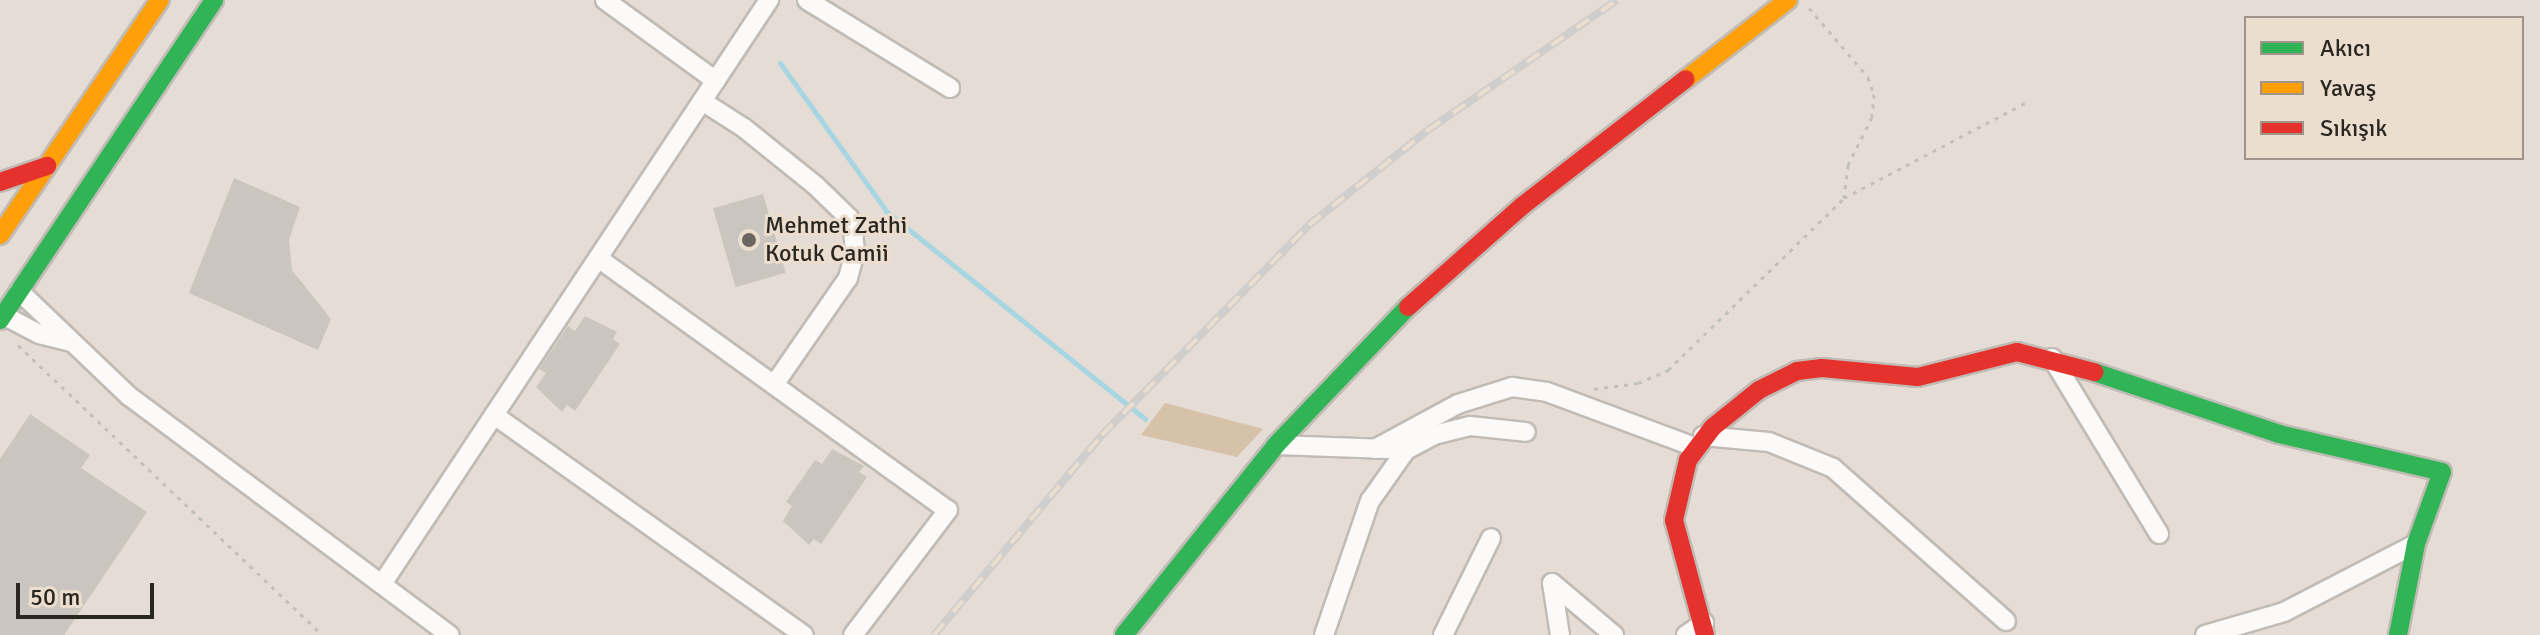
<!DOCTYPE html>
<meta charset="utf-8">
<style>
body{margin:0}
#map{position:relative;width:2540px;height:635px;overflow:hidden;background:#e5ddd5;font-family:Signika,sans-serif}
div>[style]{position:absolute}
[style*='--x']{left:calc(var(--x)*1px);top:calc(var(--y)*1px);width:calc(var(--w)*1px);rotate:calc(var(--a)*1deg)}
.green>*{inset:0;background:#d6c1a9}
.stream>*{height:5px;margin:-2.5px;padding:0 2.5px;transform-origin:2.5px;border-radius:2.5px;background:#a7d5e1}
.building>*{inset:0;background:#cac5be;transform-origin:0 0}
.path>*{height:3px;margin-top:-1.5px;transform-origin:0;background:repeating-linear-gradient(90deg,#c2c0bd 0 4px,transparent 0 10px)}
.roads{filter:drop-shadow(2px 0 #c1bbb5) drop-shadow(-2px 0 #c1bbb5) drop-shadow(0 2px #c1bbb5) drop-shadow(0 -2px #c1bbb5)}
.street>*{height:18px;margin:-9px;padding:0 9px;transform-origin:9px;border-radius:9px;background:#fbfaf9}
.fast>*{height:18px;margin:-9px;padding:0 9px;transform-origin:9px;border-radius:9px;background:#30b455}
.slow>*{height:18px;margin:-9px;padding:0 9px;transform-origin:9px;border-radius:9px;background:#ff9f0a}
.jam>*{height:18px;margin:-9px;padding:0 9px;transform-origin:9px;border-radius:9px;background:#e5322d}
.rail>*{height:8px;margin-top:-4px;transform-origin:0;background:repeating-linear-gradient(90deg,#ebdecf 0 15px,#d0cecc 0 30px);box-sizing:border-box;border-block:2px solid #d0cecc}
.dots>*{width:22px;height:22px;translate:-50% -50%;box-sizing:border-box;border:4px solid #ebdecf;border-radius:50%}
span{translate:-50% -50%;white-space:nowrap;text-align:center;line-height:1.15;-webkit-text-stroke:6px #ebdecf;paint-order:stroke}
.poi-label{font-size:24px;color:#2a2620}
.left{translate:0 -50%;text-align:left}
.legend{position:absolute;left:2244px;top:16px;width:280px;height:144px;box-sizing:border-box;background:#ebdecf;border:2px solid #9e9489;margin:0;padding:10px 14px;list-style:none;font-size:24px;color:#2a2620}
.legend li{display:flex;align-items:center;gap:16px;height:40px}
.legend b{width:40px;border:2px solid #9e9489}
.scale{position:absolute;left:16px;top:583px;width:138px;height:36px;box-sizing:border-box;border:4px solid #2a2620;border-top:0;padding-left:10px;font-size:24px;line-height:28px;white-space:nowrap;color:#2a2620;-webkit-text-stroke:6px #ebdecf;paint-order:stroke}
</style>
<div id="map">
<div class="green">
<i style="clip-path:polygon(1165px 403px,1263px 429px,1237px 457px,1141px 435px)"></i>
</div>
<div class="stream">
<i style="--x:780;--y:63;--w:183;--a:54.3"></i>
<i style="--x:887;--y:212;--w:331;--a:38.7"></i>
</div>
<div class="building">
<i style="clip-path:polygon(234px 178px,300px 207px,289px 240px,292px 270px,331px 319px,318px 350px,189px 293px)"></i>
<i style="left:763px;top:194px;width:82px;height:52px;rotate:74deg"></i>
<i style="clip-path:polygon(585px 316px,617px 332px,613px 339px,620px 344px,575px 411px,567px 405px,562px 412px,536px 387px,546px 373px,539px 369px,568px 326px,575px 331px)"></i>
<i style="clip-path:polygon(30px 414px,90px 455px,81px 468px,147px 512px,64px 635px,0 635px,0 459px)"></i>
<i style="clip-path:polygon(832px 449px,864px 466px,859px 472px,867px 477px,821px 544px,814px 539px,809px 545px,783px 521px,792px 506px,786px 502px,815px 460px,822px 464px)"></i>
</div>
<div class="path">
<i style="--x:1809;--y:8;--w:91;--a:49.5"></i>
<i style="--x:1868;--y:77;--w:18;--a:71"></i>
<i style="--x:1874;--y:94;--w:23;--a:95"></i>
<i style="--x:1872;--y:117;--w:54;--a:116.6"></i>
<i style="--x:1848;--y:165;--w:33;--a:97"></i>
<i style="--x:18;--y:345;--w:420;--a:43.6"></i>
<i style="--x:1594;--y:389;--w:44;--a:-7.8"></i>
<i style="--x:1638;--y:383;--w:33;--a:-23"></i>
<i style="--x:1668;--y:370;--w:246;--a:-44.3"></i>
<i style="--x:1844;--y:198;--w:209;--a:-27.7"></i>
</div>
<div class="roads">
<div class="street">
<i style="--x:605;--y:0;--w:137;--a:36.1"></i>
<i style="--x:807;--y:0;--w:168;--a:31.6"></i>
<i style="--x:702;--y:101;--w:50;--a:32.7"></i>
<i style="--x:744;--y:128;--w:91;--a:38.8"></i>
<i style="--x:815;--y:185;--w:47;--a:44.1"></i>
<i style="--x:849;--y:218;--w:12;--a:70"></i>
<i style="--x:853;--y:229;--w:23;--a:85"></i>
<i style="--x:855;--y:252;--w:27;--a:105"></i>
<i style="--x:848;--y:278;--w:130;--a:124.7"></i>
<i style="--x:598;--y:258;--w:431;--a:35.8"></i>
<i style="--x:948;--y:510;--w:157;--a:127.2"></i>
<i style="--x:19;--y:291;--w:152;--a:43.7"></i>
<i style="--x:129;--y:396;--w:400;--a:36.7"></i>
<i style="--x:3;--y:315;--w:41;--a:27.8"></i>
<i style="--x:39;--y:334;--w:30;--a:14"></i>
<i style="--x:2052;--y:358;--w:206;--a:58.7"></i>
<i style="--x:494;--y:415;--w:380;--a:35.4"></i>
<i style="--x:1703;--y:436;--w:66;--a:5.2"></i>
<i style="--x:1769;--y:442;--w:69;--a:22.1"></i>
<i style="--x:1833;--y:468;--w:231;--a:41.5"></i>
<i style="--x:1276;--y:445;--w:112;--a:2"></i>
<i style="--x:1375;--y:449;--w:94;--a:-28.5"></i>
<i style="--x:1458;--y:404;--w:57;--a:-17.5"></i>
<i style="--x:1512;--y:387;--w:35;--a:8"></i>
<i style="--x:1547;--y:392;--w:158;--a:20.4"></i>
<i style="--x:1552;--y:583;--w:81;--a:40"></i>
<i style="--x:1552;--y:583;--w:53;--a:81.3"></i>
<i style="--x:382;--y:584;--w:701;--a:-56.47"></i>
<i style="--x:1324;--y:635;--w:142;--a:-71.1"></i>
<i style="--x:1370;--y:501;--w:62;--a:-54.8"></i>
<i style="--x:1406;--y:450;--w:32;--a:-28"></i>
<i style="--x:1434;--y:435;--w:37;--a:-14"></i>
<i style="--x:1470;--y:426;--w:56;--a:6.1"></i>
<i style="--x:1443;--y:635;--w:108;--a:-63.7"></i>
<i style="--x:1686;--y:635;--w:22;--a:-34"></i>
<i style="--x:2205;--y:635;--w:82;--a:-16.2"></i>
<i style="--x:2284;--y:612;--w:148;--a:-27.3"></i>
</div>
<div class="fast">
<i style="--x:0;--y:320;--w:385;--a:-56.2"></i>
<i style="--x:2094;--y:372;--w:195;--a:18.5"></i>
<i style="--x:2279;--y:434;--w:167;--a:13.1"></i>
<i style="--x:2442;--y:472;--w:77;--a:109.9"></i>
<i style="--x:2416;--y:544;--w:93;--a:101.2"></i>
<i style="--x:1124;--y:635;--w:243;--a:-51.3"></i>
<i style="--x:1276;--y:445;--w:191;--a:-46.3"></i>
</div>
<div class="slow">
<i style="--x:1686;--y:79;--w:129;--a:-37.8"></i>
<i style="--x:0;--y:235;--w:284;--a:-55.8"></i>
</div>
<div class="jam">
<i style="--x:0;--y:182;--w:50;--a:-18.8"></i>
<i style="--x:1408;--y:307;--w:152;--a:-41.5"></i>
<i style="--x:1522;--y:206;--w:207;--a:-37.8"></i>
<i style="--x:1705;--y:635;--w:119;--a:-105.1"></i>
<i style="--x:1674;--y:520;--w:62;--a:-76.9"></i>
<i style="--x:1688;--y:460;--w:41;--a:-52.9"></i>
<i style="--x:1713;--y:427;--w:59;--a:-38.8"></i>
<i style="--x:1759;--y:390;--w:42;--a:-26.6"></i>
<i style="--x:1797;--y:371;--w:25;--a:-7"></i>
<i style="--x:1822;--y:368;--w:96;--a:5.4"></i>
<i style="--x:1918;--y:377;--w:102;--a:-14.2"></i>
<i style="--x:2017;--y:352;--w:80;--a:14.6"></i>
</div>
</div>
<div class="rail">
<i style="--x:934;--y:635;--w:261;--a:-50"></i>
<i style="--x:1102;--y:435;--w:295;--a:-45.4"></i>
<i style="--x:1309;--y:225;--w:152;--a:-38.6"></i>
<i style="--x:1428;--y:130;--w:229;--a:-34.5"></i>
</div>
<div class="dots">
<i style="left:749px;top:240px;background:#6b665f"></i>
</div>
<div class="poi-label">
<span class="left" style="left:765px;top:240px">Mehmet Zathi<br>Kotuk Camii</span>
</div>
<ul class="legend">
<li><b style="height:10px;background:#30b455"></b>Akıcı</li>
<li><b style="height:10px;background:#ff9f0a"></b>Yavaş</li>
<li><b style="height:10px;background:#e5322d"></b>Sıkışık</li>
</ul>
<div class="scale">50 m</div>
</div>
